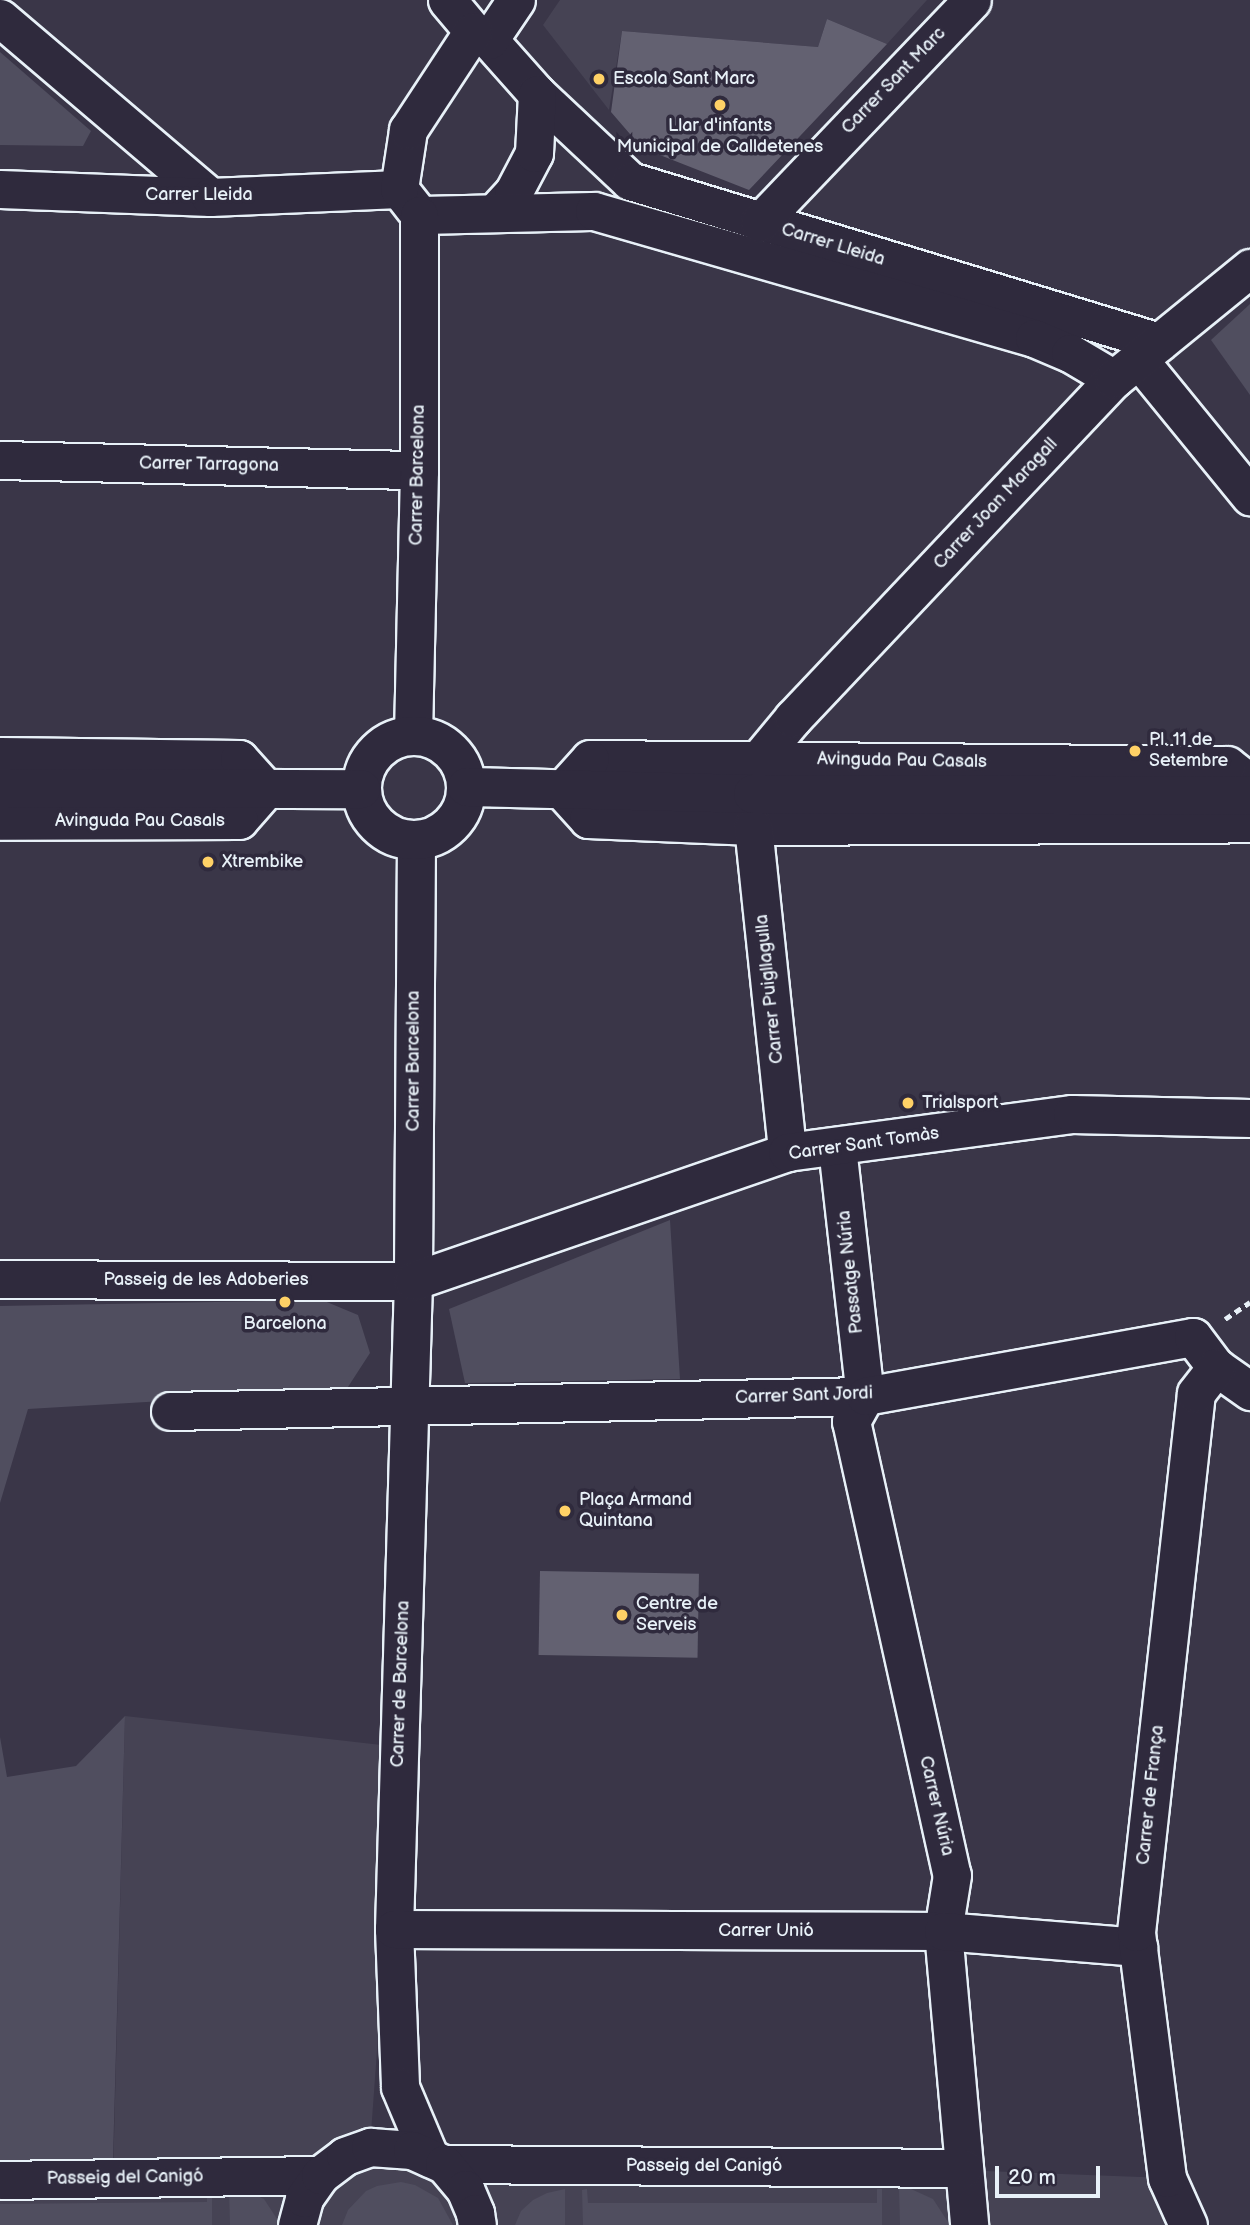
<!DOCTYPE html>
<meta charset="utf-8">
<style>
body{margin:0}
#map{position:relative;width:1250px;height:2225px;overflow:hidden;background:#3a3648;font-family:"Balsamiq Sans",sans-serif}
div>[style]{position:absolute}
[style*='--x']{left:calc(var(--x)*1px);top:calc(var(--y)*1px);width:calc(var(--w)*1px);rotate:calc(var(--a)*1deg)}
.built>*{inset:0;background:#464354}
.green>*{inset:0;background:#504e5f}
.building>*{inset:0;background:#636171;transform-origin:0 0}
.path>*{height:4.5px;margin-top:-2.25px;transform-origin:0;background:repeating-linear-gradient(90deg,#e8f1f8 0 7px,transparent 0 12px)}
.roads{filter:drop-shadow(2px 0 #e8f1f8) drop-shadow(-2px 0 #e8f1f8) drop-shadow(0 2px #e8f1f8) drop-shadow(0 -2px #e8f1f8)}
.street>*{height:37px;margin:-18.5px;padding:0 18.5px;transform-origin:18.5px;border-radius:18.5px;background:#2f2a3d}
.secondary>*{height:38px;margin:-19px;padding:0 19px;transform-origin:19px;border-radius:19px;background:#2f2a3d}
.secondary>.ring{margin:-19px;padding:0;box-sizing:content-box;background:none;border:38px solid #2f2a3d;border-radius:50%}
.dots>*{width:19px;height:19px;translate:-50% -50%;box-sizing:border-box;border:4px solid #2f2a3d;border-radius:50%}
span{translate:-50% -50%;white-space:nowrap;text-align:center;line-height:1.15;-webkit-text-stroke:7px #2f2a3d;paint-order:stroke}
.poi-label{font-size:18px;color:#e8f1f8}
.left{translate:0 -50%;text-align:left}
.street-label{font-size:18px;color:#e8f1f8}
.scale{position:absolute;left:995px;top:2166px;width:105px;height:32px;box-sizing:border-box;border:4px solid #e8f1f8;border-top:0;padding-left:9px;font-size:21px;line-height:24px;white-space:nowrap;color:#e8f1f8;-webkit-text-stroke:5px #2f2a3d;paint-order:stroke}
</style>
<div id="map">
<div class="built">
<i style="clip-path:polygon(560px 0,927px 0,887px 44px,827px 19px,818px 47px,622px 31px,609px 110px,543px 25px)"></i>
<i style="clip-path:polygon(125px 1716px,399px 1747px,370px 2147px,1167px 2178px,1186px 2225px,0 2225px,0 2180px,113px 2178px)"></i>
</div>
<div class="green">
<i style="clip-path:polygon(0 52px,91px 131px,83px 146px,0 145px)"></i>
<i style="clip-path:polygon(1250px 304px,1250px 395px,1211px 340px)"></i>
<i style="clip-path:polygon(670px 1220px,680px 1379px,465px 1383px,449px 1309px)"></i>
<i style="clip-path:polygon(322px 1300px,358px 1315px,370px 1353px,346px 1390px,28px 1409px,0 1503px,0 1306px)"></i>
<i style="clip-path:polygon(125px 1716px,113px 2160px,0 2162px,0 1737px,7px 1777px,76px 1766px)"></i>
<i style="clip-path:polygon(401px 2182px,415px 2185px,438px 2198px,453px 2225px,342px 2225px,348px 2210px,366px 2191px,377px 2186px)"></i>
<i style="clip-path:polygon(229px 2188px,242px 2189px,264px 2199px,281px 2225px,230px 2225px)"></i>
<i style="clip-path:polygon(899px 2188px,911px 2189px,933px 2199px,950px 2225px,900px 2225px)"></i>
<i style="clip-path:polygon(207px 2189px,212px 2189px,212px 2225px,0 2225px,0 2204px,207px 2202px)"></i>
<i style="clip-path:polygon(565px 2189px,565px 2225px,515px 2225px,521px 2211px,533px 2200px,547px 2193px)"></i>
<i style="clip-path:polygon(587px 2189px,588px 2203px,877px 2203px,877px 2189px,882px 2189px,882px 2225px,583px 2225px,582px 2190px)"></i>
</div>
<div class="building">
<i style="clip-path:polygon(827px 19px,887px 44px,749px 190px,642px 148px,611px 112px,622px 31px,818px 47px)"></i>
<i style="left:540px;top:1571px;width:159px;height:84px;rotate:1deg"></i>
</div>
<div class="path">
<i style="--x:1225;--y:1319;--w:30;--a:-34"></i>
</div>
<div class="roads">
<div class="street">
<i style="--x:447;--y:0;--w:40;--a:50"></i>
<i style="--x:473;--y:31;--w:18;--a:29"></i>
<i style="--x:489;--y:40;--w:72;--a:48.4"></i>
<i style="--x:537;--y:94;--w:127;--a:43.1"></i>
<i style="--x:630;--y:181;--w:553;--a:16.93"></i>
<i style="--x:0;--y:18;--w:276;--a:40.4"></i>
<i style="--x:489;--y:40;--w:48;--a:-56"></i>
<i style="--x:0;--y:189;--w:210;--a:2.2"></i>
<i style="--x:210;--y:197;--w:189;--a:-2.4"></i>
<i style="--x:414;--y:208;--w:24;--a:-128"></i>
<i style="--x:399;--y:189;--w:60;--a:-81.3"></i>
<i style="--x:408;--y:130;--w:118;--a:-56.7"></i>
<i style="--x:496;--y:211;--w:25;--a:-47"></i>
<i style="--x:513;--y:193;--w:45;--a:-62.3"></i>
<i style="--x:534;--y:153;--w:59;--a:-87.1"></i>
<i style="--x:419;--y:215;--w:175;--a:-1.3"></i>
<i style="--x:594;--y:211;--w:458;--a:16.1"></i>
<i style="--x:1034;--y:338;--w:39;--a:23"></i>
<i style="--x:1070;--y:353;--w:51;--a:30.6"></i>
<i style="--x:759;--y:223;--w:308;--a:-46.3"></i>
<i style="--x:1139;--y:360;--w:176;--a:50.8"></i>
<i style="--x:0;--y:460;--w:419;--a:1.4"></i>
<i style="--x:413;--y:735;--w:265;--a:-88.7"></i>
<i style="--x:419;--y:470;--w:255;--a:-90"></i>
<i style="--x:0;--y:756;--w:239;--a:0.7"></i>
<i style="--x:239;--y:759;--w:40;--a:48"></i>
<i style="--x:266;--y:789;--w:41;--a:131.1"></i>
<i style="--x:239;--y:820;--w:239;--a:179.8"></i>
<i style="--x:759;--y:759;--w:53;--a:-50.3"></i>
<i style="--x:793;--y:718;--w:467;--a:-46.6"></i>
<i style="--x:1114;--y:379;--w:176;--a:-39.2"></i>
<i style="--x:1250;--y:783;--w:29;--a:-142"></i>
<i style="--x:1227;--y:765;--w:637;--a:-179.46"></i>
<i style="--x:590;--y:759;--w:42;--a:132.1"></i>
<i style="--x:562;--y:790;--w:39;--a:48"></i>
<i style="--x:588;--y:819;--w:165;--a:2.4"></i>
<i style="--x:753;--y:826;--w:497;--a:-0.3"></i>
<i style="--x:753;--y:826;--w:328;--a:84"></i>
<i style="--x:416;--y:841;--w:440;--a:90.4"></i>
<i style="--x:413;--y:1281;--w:648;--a:91.68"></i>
<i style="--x:394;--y:1929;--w:158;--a:87.8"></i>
<i style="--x:400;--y:2087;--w:77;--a:67.1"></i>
<i style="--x:837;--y:1147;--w:251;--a:83.6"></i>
<i style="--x:865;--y:1396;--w:29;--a:119"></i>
<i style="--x:851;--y:1421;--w:465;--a:77.5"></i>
<i style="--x:952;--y:1875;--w:57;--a:99.1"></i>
<i style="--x:943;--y:1931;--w:295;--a:84.9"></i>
<i style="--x:0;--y:1279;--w:413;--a:0.3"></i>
<i style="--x:413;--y:1281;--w:396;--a:-19"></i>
<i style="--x:787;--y:1152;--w:288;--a:-7.6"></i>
<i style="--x:1072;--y:1114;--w:178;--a:1.3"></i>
<i style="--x:170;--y:1411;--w:695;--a:-1.24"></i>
<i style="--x:865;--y:1396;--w:333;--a:-10.2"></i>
<i style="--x:1193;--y:1337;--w:38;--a:53"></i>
<i style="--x:1216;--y:1367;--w:42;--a:35.2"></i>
<i style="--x:394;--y:1929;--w:549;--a:0.21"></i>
<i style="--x:943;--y:1931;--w:196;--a:4.7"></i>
<i style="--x:444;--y:2164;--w:520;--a:0.44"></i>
<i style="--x:0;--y:2180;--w:320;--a:-0.9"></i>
<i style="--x:297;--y:2225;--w:28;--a:-75"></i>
<i style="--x:304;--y:2198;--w:28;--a:-55"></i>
<i style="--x:320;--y:2175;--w:31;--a:-37"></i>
<i style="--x:345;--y:2156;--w:27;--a:-20"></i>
<i style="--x:370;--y:2147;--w:42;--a:4.1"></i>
<i style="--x:412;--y:2150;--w:35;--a:24"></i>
<i style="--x:444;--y:2164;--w:33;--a:50"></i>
<i style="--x:465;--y:2189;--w:26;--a:67"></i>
<i style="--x:475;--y:2213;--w:12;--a:81"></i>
<i style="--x:1188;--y:2225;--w:51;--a:-114.1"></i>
<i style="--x:1167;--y:2178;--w:248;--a:-97.2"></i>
<i style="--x:1136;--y:1932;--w:542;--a:-83.65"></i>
<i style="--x:1196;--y:1393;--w:33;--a:-52"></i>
</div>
<div class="secondary">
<i class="ring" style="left:362px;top:736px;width:66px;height:66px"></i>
<i style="--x:467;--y:787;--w:286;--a:1.4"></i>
<i style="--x:753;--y:794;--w:497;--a:0.2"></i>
<i style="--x:0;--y:788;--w:361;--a:0.2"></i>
</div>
</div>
<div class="dots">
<i style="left:599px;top:79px;background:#ffd166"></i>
<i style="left:720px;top:105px;background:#ffd166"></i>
<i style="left:1135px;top:751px;background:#ffd166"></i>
<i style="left:208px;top:862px;background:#ffd166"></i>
<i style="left:908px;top:1103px;background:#ffd166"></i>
<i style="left:285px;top:1302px;background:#ffd166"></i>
<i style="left:565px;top:1511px;background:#ffd166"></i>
<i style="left:622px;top:1615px;background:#ffd166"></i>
</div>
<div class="poi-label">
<span class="left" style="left:613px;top:79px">Escola Sant Marc</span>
<span style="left:720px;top:137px">Llar d'infants<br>Municipal de Calldetenes</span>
<span class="left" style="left:1149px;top:751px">Pl. 11 de<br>Setembre</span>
<span class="left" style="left:222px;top:862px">Xtrembike</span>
<span class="left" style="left:922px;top:1103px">Trialsport</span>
<span style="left:285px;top:1324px">Barcelona</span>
<span class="left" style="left:579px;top:1511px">Plaça Armand<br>Quintana</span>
<span class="left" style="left:636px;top:1615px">Centre de<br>Serveis</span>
</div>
<div class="street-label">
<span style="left:894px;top:81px;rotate:-46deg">Carrer Sant Marc</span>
<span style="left:199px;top:195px">Carrer Lleida</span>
<span style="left:833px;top:245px;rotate:17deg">Carrer Lleida</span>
<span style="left:209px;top:465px;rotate:1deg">Carrer Tarragona</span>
<span style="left:418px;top:475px;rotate:-89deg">Carrer Barcelona</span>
<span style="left:996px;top:504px;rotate:-47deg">Carrer Joan Maragall</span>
<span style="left:902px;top:761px;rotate:1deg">Avinguda Pau Casals</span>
<span style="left:140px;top:821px">Avinguda Pau Casals</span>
<span style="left:770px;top:989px;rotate:-96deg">Carrer Puigllagulla</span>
<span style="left:414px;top:1061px;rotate:-90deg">Carrer Barcelona</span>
<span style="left:864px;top:1144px;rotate:-8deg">Carrer Sant Tomàs</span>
<span style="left:851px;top:1272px;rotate:-96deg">Passatge Núria</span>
<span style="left:206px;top:1280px">Passeig de les Adoberies</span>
<span style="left:804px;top:1396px;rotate:-2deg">Carrer Sant Jordi</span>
<span style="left:401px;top:1684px;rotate:-88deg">Carrer de Barcelona</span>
<span style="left:1151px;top:1795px;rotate:-84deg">Carrer de França</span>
<span style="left:936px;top:1806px;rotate:77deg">Carrer Núria</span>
<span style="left:766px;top:1931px">Carrer Unió</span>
<span style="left:704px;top:2166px">Passeig del Canigó</span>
<span style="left:125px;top:2178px;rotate:-1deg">Passeig del Canigó</span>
</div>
<div class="scale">20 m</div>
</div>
